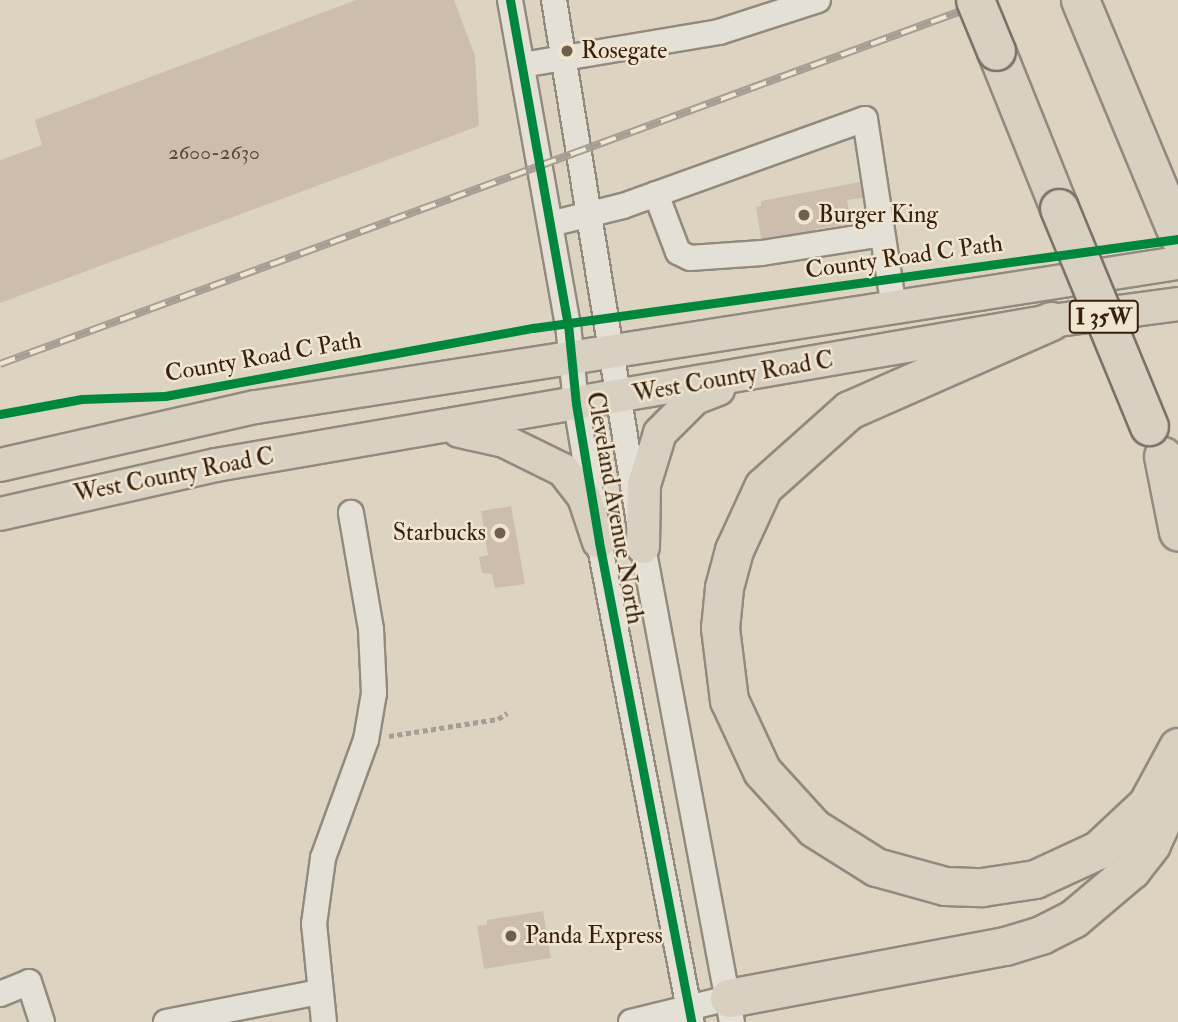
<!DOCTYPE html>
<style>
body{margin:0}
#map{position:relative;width:1178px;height:1022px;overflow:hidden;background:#dcd4c1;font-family:"IM FELL Double Pica",serif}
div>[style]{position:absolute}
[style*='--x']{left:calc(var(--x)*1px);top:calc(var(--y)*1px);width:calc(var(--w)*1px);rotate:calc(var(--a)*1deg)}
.building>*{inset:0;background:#cdbdad}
.path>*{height:4.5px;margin-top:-2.25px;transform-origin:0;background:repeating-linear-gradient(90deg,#a49e95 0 5px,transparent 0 8.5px)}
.roads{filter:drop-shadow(2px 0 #928a7d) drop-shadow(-2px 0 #928a7d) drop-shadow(0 2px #928a7d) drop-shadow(0 -2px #928a7d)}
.minor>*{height:24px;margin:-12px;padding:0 12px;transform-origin:12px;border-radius:12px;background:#e4e0d6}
.major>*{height:32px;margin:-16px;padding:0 16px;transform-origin:16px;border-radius:16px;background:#d8d0c1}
.highway>*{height:37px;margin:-18.5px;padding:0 18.5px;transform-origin:18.5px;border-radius:18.5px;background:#d8d0c1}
.rail>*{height:8px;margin-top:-4px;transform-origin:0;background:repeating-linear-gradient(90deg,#f0e6cf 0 16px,#a49e95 0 32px);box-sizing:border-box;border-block:2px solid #a49e95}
.bridges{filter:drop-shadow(2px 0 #7a7266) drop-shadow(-2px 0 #7a7266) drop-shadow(0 2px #7a7266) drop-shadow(0 -2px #7a7266)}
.highway-bridge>*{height:37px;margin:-18.5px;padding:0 18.5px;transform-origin:18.5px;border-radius:18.5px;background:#d8d0c1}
.cycleway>*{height:9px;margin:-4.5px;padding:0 4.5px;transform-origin:4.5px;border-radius:4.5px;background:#00873e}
.dots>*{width:19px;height:19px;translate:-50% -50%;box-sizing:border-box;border:4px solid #f0e6cf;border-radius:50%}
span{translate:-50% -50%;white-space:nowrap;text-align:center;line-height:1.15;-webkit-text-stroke:5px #f0e6cf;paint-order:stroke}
.number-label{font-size:21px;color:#5c4635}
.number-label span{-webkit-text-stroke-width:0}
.shield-label span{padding:2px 5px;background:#f0e6cf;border:2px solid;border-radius:5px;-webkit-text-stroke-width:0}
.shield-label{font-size:23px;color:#371f0d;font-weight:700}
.poi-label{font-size:24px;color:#371f0d}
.left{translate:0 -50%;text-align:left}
.right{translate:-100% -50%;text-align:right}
.street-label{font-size:24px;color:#371f0d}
</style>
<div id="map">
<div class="building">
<i style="clip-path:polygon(356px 0,454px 0,475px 56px,479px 126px,0 303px,0 160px,42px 145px,35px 120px)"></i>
<i style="clip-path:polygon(860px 182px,863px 198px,847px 200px,851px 224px,815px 229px,816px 237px,761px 238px,756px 207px,761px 206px,761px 201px)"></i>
<i style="clip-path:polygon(511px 506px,525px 584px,495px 588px,492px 574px,482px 573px,479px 557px,488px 555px,481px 511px)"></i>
<i style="clip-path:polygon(543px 911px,551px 958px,484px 969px,477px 926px,487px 925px,487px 920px)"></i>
</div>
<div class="path">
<i style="--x:389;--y:736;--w:110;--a:-8.9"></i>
<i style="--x:498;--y:719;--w:11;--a:-34"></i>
</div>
<div class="roads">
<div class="minor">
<i style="--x:510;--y:0;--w:329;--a:79.9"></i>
<i style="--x:568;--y:324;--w:80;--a:84.3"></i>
<i style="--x:576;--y:404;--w:140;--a:80.5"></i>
<i style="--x:599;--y:542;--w:489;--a:79.1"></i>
<i style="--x:554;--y:0;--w:554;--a:80.76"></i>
<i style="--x:643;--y:547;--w:483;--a:79.4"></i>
<i style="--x:522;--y:65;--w:200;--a:-9.5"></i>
<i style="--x:719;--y:32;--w:104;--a:-17.9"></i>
<i style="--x:656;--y:194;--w:62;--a:69.2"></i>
<i style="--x:678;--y:252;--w:13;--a:27"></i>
<i style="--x:690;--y:258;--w:72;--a:-4"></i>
<i style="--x:762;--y:253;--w:121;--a:-9"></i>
<i style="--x:550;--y:224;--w:75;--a:-13.9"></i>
<i style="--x:623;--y:206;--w:257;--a:-19.8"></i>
<i style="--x:865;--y:119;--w:192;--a:81.3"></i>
<i style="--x:0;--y:994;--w:31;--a:-22"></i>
<i style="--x:29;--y:982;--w:42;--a:72"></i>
<i style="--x:166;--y:1022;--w:156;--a:-11.1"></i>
<i style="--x:324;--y:1022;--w:99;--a:-95.8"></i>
<i style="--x:314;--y:924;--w:67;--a:-82.2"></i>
<i style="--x:323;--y:858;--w:126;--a:-70"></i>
<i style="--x:366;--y:740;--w:48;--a:-80.3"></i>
<i style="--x:374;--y:693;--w:64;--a:-92.7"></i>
<i style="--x:371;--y:629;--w:118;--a:-99.8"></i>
<i style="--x:631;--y:1022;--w:101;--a:-13.8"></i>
</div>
<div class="major">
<i style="--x:459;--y:431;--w:46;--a:12.5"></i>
<i style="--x:504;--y:441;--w:66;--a:26.2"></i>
<i style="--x:563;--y:470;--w:34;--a:52"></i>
<i style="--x:584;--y:497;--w:47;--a:71.6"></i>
<i style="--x:0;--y:465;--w:262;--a:-12.8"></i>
<i style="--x:256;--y:407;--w:933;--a:-8.88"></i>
<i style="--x:0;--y:514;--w:221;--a:-12.8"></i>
<i style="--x:216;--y:465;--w:847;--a:-9.78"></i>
<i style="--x:1051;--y:321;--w:128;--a:-7.6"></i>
<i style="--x:643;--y:547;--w:62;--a:-89.1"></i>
<i style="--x:644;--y:485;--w:54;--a:-72.9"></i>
<i style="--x:660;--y:433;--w:49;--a:-45"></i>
<i style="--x:695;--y:398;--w:25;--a:-21"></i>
</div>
<div class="highway">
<i style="--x:1080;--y:0;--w:255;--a:67.4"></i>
<i style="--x:996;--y:51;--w:169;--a:68.1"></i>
<i style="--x:1051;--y:321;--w:221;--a:156.2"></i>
<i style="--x:849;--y:410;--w:115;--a:138.2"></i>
<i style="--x:763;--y:487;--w:69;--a:114.7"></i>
<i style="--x:734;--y:550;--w:39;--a:105"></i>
<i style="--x:724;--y:588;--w:40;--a:95.7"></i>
<i style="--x:720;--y:628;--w:73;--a:82.9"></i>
<i style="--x:729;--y:700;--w:78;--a:65.1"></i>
<i style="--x:762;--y:771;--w:77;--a:47.6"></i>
<i style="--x:814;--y:828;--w:73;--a:32.2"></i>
<i style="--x:876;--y:867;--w:72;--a:15.4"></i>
<i style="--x:945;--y:886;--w:37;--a:2"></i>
<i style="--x:982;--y:887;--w:54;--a:-8.6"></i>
<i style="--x:1035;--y:879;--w:69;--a:-24.7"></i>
<i style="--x:1098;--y:850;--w:67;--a:-43.2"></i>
<i style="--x:1147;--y:804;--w:65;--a:-61.5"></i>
<i style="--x:1163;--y:456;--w:77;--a:78.8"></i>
<i style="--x:729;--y:998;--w:281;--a:-10.7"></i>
<i style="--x:1005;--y:946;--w:38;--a:-17"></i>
<i style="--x:1041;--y:935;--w:37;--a:-27"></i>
<i style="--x:1074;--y:918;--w:75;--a:-40.1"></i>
<i style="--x:1131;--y:870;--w:33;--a:-52"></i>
<i style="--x:1151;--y:844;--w:64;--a:-65"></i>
</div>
</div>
<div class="rail">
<i style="--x:0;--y:364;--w:1056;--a:-20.17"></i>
</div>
<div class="bridges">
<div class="highway-bridge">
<i style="--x:975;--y:0;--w:55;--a:67.6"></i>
<i style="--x:1059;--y:208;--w:236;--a:67.6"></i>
</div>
</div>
<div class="cycleway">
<i style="--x:510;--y:0;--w:329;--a:79.9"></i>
<i style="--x:568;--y:324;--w:80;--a:84.3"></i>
<i style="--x:576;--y:404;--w:140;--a:80.5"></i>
<i style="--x:599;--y:542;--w:489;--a:79.1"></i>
<i style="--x:0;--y:414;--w:83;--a:-10.4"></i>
<i style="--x:82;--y:399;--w:83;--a:-2.1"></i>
<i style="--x:165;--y:396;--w:374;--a:-10.5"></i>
<i style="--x:533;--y:328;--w:651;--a:-7.86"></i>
</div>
<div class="dots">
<i style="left:567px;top:51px;background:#715e4c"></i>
<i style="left:804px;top:215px;background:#715e4c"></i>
<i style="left:500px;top:533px;background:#715e4c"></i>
<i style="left:511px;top:936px;background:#715e4c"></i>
</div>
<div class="number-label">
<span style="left:214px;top:153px">2600-2630</span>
</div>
<div class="shield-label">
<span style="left:1104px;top:317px">I 35W</span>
</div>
<div class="poi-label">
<span class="left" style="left:581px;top:51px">Rosegate</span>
<span class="left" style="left:818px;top:215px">Burger King</span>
<span class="right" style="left:486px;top:533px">Starbucks</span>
<span class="left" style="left:525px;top:936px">Panda Express</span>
</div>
<div class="street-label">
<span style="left:904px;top:257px;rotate:-8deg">County Road C Path</span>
<span style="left:263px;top:357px;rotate:-10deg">County Road C Path</span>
<span style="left:733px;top:377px;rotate:-10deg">West County Road C</span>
<span style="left:174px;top:475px;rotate:-11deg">West County Road C</span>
<span style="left:615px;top:508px;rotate:80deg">Cleveland Avenue North</span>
</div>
</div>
